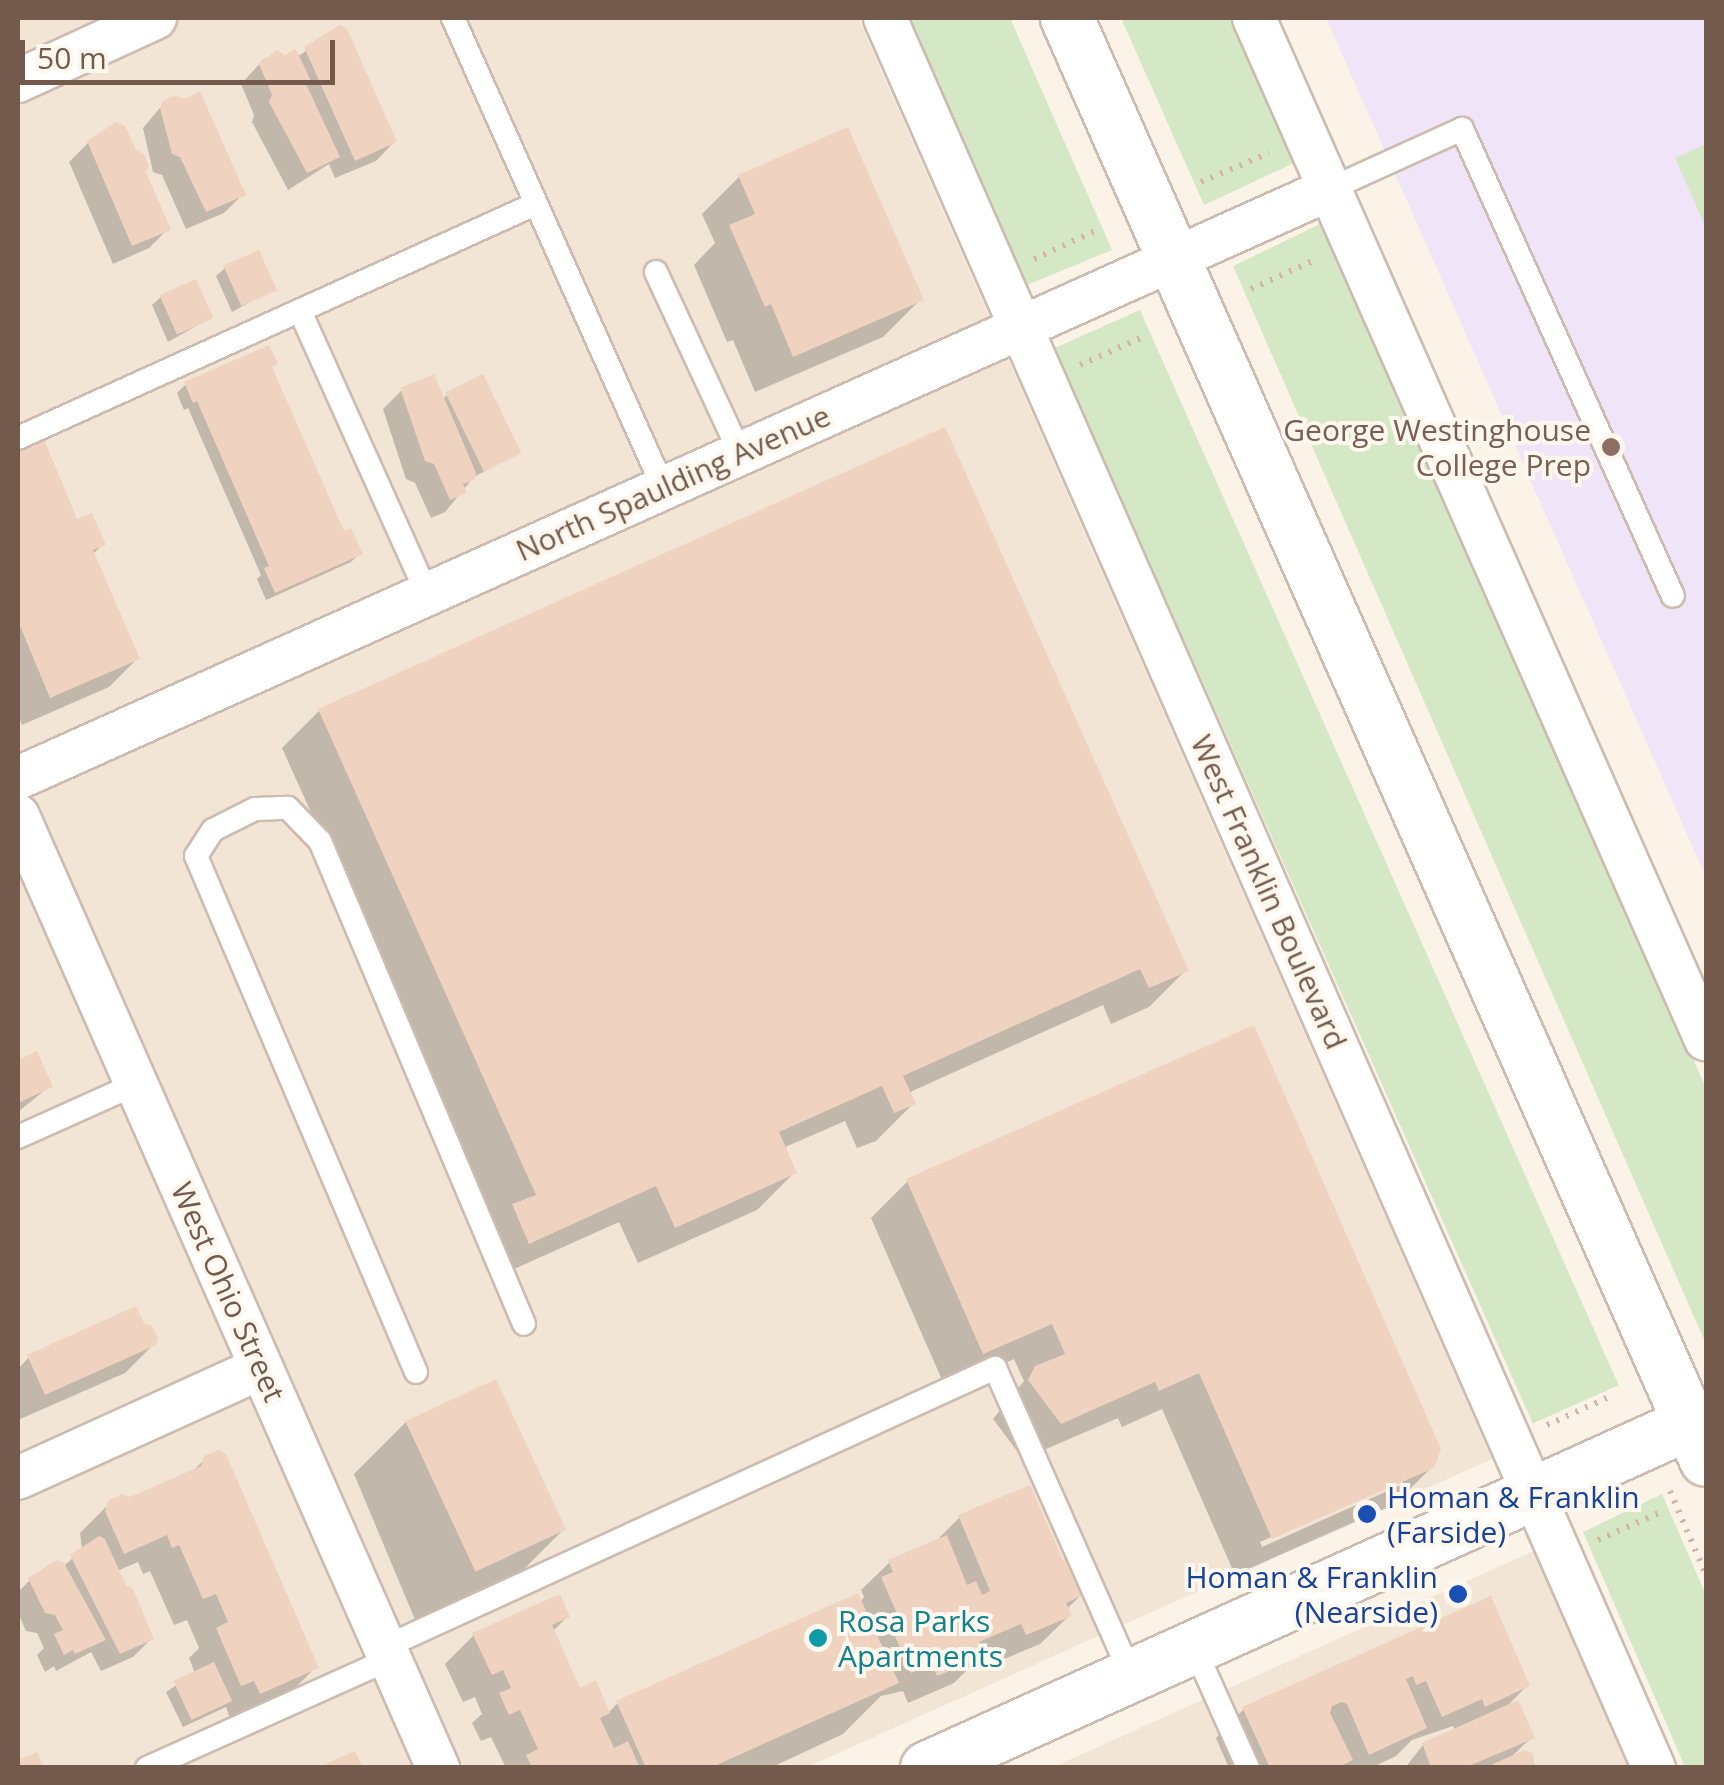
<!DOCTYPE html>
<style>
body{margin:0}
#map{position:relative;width:1724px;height:1785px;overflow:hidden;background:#fbf3e7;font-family:"Open Sans",sans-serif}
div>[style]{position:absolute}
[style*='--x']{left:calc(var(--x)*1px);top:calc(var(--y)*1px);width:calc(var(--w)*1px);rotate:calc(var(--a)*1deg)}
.residential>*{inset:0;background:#f2e5d6}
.education>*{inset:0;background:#f0e4f8}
.green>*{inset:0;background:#d5e8c6;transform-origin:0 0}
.shadow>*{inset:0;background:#0003}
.building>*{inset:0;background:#efd2c0;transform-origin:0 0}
.path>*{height:6px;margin-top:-3px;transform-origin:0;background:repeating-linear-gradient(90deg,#d4b5a3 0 2.5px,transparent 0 10.5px)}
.roads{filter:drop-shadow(2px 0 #ccbbae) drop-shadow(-2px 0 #ccbbae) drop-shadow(0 2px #ccbbae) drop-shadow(0 -2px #ccbbae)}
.service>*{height:22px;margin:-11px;padding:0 11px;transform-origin:11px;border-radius:11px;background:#fff}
.minor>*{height:42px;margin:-21px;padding:0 21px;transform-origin:21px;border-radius:21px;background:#fff}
.tertiary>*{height:52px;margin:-26px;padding:0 26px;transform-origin:26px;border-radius:26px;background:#fff}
.dots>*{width:28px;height:28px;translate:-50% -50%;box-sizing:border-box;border:5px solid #fef7ed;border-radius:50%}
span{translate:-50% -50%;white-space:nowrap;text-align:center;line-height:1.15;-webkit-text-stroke:8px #fef7ed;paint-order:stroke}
.education-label{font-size:30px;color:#785e54}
.right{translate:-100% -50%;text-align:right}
.street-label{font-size:30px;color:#735a4d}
.transit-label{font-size:30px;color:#164399}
.left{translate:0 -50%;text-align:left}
.culture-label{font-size:30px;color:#0d838f}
.frame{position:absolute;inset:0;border:20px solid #735a4d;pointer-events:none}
.scale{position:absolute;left:20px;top:40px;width:315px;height:45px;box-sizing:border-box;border:5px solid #735a4d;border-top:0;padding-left:12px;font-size:30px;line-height:35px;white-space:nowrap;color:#735a4d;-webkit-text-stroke:8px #fef7ed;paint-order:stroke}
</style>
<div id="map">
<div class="residential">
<i style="clip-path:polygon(18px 18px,858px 18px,1492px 1459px,807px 1767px,18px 1767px)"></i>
<i style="clip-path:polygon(1534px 1551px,1629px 1767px,1051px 1768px)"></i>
</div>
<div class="education">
<i style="clip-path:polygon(1326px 18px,1706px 18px,1706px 877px)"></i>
</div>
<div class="green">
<i style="clip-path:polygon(909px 18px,1010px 18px,1112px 250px,1027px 285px)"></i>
<i style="clip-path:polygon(1121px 18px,1230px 18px,1294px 163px,1204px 205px)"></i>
<i style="clip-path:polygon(1706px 144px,1706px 228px,1675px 158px)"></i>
<i style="clip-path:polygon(1320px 224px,1706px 1088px,1706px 1344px,1233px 266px)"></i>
<i style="left:1140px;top:310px;width:1177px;height:94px;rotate:66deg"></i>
<i style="clip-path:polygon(1662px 1494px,1706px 1595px,1706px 1767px,1685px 1767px,1583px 1532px)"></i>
</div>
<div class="shadow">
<i style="clip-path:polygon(340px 28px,394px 142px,376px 161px,335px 178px,329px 164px,288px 190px,252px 122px,254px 115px,241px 84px,263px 60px,277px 53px,284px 58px,297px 57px)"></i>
<i style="clip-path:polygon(164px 103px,243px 194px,224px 213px,186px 229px,162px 175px,153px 172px,143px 128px)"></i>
<i style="clip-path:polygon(88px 143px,143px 172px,168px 229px,149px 248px,113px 264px,69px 162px)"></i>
<i style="clip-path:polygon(739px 177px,921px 299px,883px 337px,755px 392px,733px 340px,727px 342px,694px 265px,715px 243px,702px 214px)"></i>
<i style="clip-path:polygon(225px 268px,274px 289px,232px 312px,216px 276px)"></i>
<i style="clip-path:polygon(161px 297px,210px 318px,168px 342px,152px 305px)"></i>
<i style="clip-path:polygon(270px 368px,342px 534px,360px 553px,351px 562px,266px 600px,257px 579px,261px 575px,188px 408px,184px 410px,177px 393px,186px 384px)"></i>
<i style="clip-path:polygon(402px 390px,442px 400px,447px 395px,518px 453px,474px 477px,445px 512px,431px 518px,415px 483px,406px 479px,383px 409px)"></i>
<i style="clip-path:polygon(42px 442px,76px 522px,103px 544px,92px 555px,137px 659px,109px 687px,22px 725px,18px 715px,18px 453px)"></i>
<i style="clip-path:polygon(319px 711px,1186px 970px,1149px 1007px,1111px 1024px,1103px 1005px,908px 1093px,913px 1104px,876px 1141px,857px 1148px,845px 1121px,783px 1148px,794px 1173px,757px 1210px,638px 1263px,619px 1222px,492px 1279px,476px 1243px,496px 1224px,282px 748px)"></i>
<i style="clip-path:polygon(36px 1055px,50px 1086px,18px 1112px,18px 1063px)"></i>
<i style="clip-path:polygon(evenodd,908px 1181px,1432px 1467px,1394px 1505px,1235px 1575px,1162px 1409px,1122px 1427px,1118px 1418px,1023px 1459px,993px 1419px,1024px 1381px,1014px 1359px,946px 1389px,871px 1218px,908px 1181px,1403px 1479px,1403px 1484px,1262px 1547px,1260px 1542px,1403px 1479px)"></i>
<i style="clip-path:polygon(154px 1344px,125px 1373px,18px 1420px,18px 1369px,29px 1357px)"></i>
<i style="clip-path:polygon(406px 1422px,564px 1529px,512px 1581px,416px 1622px,354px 1474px)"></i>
<i style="clip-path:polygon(206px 1458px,316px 1667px,288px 1695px,231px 1721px,226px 1707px,183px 1727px,166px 1692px,195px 1673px,189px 1658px,199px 1648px,187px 1620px,174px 1625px,150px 1571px,143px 1574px,138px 1562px,117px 1571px,152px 1638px,133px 1657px,101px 1671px,91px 1652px,56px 1671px,54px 1666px,45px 1672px,37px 1655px,44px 1648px,37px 1633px,26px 1631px,18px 1613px,18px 1592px,30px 1580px,64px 1566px,82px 1550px,80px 1533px,110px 1503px,130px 1500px,192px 1472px)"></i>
<i style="clip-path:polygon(960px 1517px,1062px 1564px,1082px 1594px,1066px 1610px,1069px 1616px,1040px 1644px,997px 1662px,992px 1650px,982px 1655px,954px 1683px,908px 1703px,903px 1691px,881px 1696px,843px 1734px,770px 1768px,506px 1768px,491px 1737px,481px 1741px,472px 1723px,482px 1714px,475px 1697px,463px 1702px,445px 1664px,474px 1635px,567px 1617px,552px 1632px,579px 1691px,608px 1713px,618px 1703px,860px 1602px,864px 1597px,861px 1590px,890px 1562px,934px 1543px)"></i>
<i style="clip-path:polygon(1490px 1599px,1527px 1686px,1504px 1709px,1532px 1737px,1510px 1758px,1533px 1768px,1405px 1768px,1423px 1745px,1455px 1731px,1453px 1726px,1412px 1740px,1396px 1756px,1371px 1768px,1229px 1768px,1216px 1738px,1244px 1709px)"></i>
</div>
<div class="building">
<i style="clip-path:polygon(340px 25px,347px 29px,397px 142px,355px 161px,304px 47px)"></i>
<i style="clip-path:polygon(296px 49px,311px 81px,306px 84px,340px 157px,307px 173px,269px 102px,272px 95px,259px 64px,277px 50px,285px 55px)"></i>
<i style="clip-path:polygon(200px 91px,246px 195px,206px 212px,180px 157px,172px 154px,160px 108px,163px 101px,176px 95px,184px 99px)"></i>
<i style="clip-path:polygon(116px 122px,125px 126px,136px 150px,144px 154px,149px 165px,146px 172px,171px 230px,132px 246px,87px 141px)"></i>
<i style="clip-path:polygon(848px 127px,924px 300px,793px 357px,771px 304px,765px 307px,729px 225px,755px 214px,738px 175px)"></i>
<i style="left:259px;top:250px;width:44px;height:39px;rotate:66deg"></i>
<i style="left:196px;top:279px;width:43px;height:40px;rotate:66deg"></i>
<i style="clip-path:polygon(269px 345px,278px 364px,272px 367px,344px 531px,351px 528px,363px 554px,275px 593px,264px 568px,269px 566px,197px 401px,193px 403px,184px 382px)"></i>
<i style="clip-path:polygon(434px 374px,476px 473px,475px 480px,463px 484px,467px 493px,450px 500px,434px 464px,425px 461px,400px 388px)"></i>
<i style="left:483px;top:374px;width:88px;height:42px;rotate:64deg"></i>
<i style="clip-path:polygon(945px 427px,1189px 971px,1149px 988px,1140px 969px,903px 1076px,916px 1104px,894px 1113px,882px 1086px,779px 1132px,797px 1173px,675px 1228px,656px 1186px,529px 1244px,512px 1204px,536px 1195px,318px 709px)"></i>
<i style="clip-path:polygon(44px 439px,77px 519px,92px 513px,106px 545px,93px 550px,140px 659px,50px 698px,18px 621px,18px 450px)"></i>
<i style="clip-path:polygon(1254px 1025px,1441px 1449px,1434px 1468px,1272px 1539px,1199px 1373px,1159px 1391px,1155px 1382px,1061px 1424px,1028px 1380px,1035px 1366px,1065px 1354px,1052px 1324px,983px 1354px,906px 1179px)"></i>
<i style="clip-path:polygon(37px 1051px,53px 1087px,18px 1103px,18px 1060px)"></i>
<i style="clip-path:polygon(136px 1306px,144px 1323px,152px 1326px,158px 1337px,156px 1345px,45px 1395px,27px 1355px)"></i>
<i style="left:496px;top:1379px;width:166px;height:100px;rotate:65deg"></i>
<i style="clip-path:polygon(218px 1450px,226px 1454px,319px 1668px,260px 1694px,254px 1681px,241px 1686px,216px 1628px,228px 1622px,216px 1594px,203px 1599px,179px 1545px,172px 1548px,167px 1535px,124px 1554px,105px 1511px,108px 1501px,122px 1494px,130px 1497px,201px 1466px,204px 1456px)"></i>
<i style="clip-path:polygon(1030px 1485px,1063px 1560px,1068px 1557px,1085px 1594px,1066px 1603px,1072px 1616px,1026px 1635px,1021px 1624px,979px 1642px,985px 1656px,937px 1676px,932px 1664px,911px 1673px,888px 1620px,898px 1616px,881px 1577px,893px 1572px,888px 1560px,947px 1535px,967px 1585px,976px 1581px,982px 1595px,990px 1591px,958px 1515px)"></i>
<i style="clip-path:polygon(99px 1536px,105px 1539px,126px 1585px,133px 1589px,154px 1639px,120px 1654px,70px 1555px)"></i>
<i style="clip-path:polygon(57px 1560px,64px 1563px,106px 1640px,75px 1654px,73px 1650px,64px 1655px,54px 1634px,63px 1630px,55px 1615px,45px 1613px,28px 1578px)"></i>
<i style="clip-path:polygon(858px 1593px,899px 1683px,710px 1768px,646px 1768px,616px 1701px)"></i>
<i style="clip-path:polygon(560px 1594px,570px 1617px,552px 1625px,580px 1688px,596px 1680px,610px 1713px,600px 1718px,614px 1748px,628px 1741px,640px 1768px,532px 1768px,526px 1755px,538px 1749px,520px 1710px,509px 1715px,499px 1693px,511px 1688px,503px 1670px,492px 1675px,472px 1633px)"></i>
<i style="clip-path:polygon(1491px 1596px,1530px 1686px,1485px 1707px,1482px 1699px,1442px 1717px,1426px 1681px,1416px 1685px,1413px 1676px,1406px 1679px,1427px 1728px,1369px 1755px,1347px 1704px,1342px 1702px,1332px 1706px,1330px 1713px,1353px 1760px,1336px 1768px,1270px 1768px,1242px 1707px)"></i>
<i style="left:214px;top:1662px;width:43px;height:45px;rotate:65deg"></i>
<i style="clip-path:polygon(1518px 1700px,1535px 1738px,1464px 1768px,1431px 1768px,1422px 1743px)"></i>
<i style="clip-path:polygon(1524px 1750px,1533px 1753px,1535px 1768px,1484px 1768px)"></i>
<i style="clip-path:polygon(355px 1751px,363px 1768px,316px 1768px)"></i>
<i style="clip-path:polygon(37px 1752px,44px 1768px,18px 1768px,18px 1760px)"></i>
</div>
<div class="path">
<i style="--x:1201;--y:182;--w:74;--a:-23.1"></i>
<i style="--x:1034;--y:259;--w:69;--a:-24.7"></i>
<i style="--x:1251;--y:289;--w:72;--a:-24.4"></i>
<i style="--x:1080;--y:365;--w:69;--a:-24"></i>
<i style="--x:1547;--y:1425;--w:68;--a:-24.3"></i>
<i style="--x:1670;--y:1491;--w:91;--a:66.8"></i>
<i style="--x:1598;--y:1540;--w:69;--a:-24"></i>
</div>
<div class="roads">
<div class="service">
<i style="--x:453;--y:18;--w:514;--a:65.88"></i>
<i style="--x:1330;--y:189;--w:145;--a:-24.4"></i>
<i style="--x:1462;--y:129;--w:512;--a:65.69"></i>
<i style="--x:656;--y:272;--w:200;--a:65.1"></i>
<i style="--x:300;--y:311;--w:310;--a:65.8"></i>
<i style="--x:18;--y:438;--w:565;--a:-24.34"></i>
<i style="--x:18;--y:1137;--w:129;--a:-24.2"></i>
<i style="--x:416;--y:1372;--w:561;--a:-113.09"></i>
<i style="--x:196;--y:856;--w:31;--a:-57"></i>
<i style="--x:213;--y:830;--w:47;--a:-26.6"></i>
<i style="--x:255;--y:809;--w:33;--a:-2"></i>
<i style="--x:288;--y:808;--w:46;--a:45.9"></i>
<i style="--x:320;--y:841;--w:524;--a:67.1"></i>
<i style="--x:385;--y:1647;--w:671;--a:-24.58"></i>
<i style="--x:995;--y:1368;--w:336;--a:66.1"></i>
<i style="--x:1194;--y:1647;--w:133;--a:65.9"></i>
<i style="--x:147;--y:1768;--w:266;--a:-24.2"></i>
</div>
<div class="minor">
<i style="--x:885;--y:18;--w:1912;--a:66.28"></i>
<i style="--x:1254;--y:18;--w:1117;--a:66.14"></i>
<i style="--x:18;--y:81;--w:151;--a:-24.7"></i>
<i style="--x:18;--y:778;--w:1438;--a:-24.18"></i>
<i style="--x:18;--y:816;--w:1041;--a:66.19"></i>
<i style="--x:18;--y:1478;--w:267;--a:-24.4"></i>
</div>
<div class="tertiary">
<i style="--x:1067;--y:18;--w:1577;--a:66.1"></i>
<i style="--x:927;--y:1768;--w:855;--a:-24.32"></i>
</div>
</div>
<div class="dots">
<i style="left:1611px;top:447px;background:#8d6e63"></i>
<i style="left:1367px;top:1514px;background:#1a4fb4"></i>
<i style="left:1458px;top:1594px;background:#1a4fb4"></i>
<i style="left:818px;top:1638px;background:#0f9aa8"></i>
</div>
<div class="education-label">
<span class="right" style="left:1591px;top:447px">George Westinghouse<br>College Prep</span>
</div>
<div class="street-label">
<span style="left:673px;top:483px;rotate:-24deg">North Spaulding Avenue</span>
<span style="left:1269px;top:892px;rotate:66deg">West Franklin Boulevard</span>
<span style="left:228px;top:1292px;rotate:66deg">West Ohio Street</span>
</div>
<div class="transit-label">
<span class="left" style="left:1387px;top:1514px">Homan &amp; Franklin<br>(Farside)</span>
<span class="right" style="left:1438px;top:1594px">Homan &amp; Franklin<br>(Nearside)</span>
</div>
<div class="culture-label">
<span class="left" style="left:838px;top:1638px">Rosa Parks<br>Apartments</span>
</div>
<div class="frame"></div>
<div class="scale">50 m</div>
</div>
